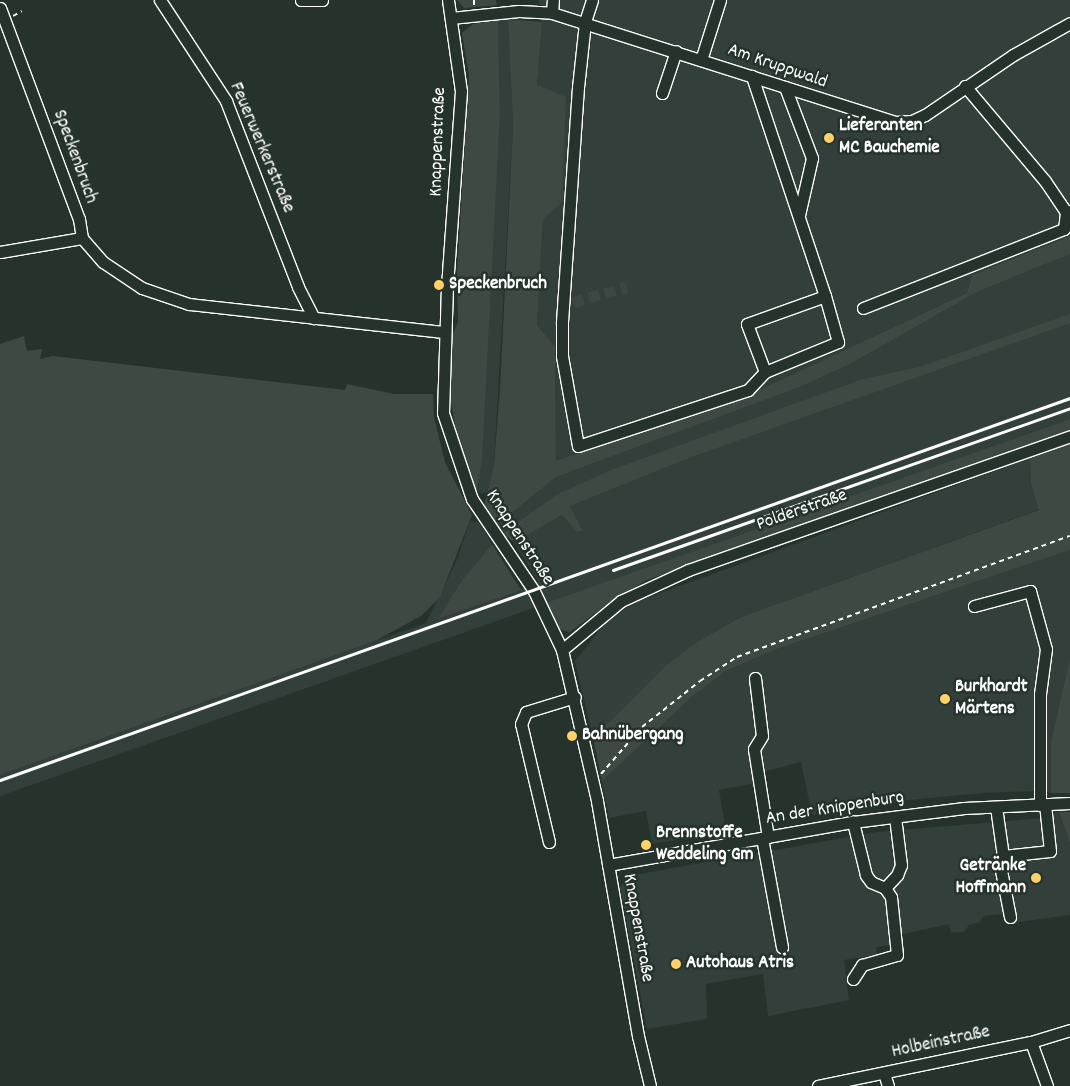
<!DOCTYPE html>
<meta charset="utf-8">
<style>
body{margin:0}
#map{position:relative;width:1070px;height:1086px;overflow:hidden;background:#26332d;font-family:Dekko,sans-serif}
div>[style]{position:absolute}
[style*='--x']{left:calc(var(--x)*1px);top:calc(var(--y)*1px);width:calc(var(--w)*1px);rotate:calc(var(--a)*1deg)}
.built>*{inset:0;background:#333f3a}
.green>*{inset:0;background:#3e4944}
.minor-tunnel>*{height:11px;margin-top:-5.5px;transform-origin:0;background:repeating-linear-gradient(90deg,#3c4742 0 11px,transparent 0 16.5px)}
.path>*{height:2px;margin-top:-1px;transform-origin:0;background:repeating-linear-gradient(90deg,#fff 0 5px,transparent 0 9px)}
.roads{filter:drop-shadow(1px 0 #fff) drop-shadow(-1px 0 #fff) drop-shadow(0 1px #fff) drop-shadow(0 -1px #fff)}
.minor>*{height:11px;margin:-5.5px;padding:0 5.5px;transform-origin:5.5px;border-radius:5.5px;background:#26332d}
.rail>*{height:3px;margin:-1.5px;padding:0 1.5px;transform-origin:1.5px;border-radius:1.5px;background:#fff}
.dots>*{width:14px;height:14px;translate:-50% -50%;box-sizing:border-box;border:2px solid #26332d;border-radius:50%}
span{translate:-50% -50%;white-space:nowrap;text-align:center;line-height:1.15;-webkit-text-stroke:5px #26332d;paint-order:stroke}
.street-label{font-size:19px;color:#fff}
.poi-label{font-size:19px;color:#fff;font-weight:700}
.left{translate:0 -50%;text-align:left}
.right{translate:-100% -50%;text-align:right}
</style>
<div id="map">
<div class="built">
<i style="clip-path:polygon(539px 0,1070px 0,1070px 236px,972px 275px,967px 293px,750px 394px,556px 462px,555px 346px,537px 325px,543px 219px,537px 85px,542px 22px)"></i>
<i style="clip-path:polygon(508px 19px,513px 125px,494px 465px,487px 494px,478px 492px,500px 114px,498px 20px)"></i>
<i style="clip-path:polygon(1070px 254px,1070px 419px,0 796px,0 775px,426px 623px,457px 560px,470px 521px,479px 523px,492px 544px,462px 580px,439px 619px,539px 582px,514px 542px,496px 526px,556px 477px,800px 387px,852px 363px,977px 292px)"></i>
<i style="clip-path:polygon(1030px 458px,1031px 484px,1040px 509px,741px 617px,697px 642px,666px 665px,593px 738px,575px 661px,604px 625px,633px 603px)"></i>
<i style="clip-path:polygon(1070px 550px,1070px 657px,1051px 742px,1051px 793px,1033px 791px,984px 793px,908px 800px,812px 815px,801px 762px,762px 772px,763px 782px,719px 790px,726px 831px,652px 844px,646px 811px,609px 818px,602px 781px,694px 695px,726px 671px,777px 649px)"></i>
<i style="clip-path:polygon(1059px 812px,1070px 843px,1070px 915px,1006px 924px,1005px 914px,983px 916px,980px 922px,969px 925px,964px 932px,951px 933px,949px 924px,891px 937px,892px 945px,876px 947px,877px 955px,844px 960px,849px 1000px,768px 1016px,763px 974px,706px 984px,707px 1019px,647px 1029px,620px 887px,629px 873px,640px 874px,877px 832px,1042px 818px,1045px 813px)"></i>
</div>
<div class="green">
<i style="clip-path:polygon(457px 0,496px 0,497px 5px,464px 8px)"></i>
<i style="clip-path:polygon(508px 19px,542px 22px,537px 85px,566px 97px,562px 202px,543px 219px,537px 325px,555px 346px,556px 461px,750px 394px,967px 293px,972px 275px,1070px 236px,1070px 254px,977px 292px,852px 363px,800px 387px,556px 477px,496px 526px,483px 510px,494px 465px,500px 390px,513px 125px)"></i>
<i style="clip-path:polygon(498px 20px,500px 114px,482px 459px,476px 498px,459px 449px,450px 395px,452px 337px,458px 321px,457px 273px,469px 76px,462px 33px,473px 24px)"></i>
<i style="clip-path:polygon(1070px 314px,1070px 323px,686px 459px,570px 506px,582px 530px,577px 532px,562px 515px,514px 542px,502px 534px,556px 495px,611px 470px,863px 379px,919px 367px)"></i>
<i style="clip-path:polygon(24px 336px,27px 351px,42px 349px,40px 359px,53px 356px,345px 390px,347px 384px,394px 394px,433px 394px,434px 418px,445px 462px,472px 515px,440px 597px,421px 616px,375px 641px,0 775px,0 344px)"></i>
<i style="clip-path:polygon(1070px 419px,1070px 430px,647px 580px,613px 600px,570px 632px,558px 629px,546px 603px)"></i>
<i style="clip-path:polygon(1070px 444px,1070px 550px,777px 649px,726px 671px,694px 695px,602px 781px,593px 738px,666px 665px,697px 642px,741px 617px,1039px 510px,1031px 484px,1030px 458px)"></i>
<i style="clip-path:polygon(492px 544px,521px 590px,438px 619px,462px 580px)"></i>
<i style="clip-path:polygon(1070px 657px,1070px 793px,1051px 793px,1051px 742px)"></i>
<i style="clip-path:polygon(1059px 812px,1070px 812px,1070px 843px)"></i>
</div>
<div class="minor-tunnel">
<i style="--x:573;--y:302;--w:56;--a:-15.5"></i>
</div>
<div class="path">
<i style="--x:474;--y:0;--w:5;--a:90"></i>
<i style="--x:13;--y:16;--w:10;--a:-29"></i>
<i style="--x:601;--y:774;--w:62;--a:-48.9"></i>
<i style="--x:642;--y:727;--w:74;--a:-38.4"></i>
<i style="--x:700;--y:681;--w:44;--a:-33"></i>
<i style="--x:737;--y:657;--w:354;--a:-20"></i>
</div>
<div class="roads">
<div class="minor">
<i style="--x:160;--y:0;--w:121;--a:56.8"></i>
<i style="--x:226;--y:101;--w:199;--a:68.8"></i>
<i style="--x:298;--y:287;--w:35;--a:63"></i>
<i style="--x:301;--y:0;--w:21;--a:0"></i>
<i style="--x:448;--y:0;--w:92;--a:81.9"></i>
<i style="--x:461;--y:91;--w:196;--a:94.1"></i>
<i style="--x:447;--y:286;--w:127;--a:91.8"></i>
<i style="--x:443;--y:413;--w:91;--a:71.4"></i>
<i style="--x:472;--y:499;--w:111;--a:56"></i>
<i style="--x:534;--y:591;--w:65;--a:64.6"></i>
<i style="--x:562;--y:650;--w:155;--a:76.9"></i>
<i style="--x:597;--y:801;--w:239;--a:80.1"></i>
<i style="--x:638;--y:1036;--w:51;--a:76.5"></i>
<i style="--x:592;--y:0;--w:23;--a:108"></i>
<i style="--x:585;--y:22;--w:65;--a:96.1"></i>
<i style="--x:578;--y:87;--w:237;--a:93.9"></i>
<i style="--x:562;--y:323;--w:33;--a:90"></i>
<i style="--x:562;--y:356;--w:91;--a:79.9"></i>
<i style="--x:578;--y:446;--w:179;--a:-18.2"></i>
<i style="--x:748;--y:390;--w:25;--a:-47"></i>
<i style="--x:765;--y:372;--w:51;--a:-110.6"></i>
<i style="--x:747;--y:324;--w:83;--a:-19.7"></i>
<i style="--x:825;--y:296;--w:232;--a:-108.4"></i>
<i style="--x:0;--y:8;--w:225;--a:69.5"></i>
<i style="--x:79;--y:219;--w:19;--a:81"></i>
<i style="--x:82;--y:238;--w:32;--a:49"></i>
<i style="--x:103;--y:262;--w:47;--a:33.7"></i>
<i style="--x:142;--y:288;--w:50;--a:18.8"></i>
<i style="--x:189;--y:304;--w:257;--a:6.3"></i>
<i style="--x:552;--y:13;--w:13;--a:-86"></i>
<i style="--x:451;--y:18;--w:68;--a:-5.9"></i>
<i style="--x:519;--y:11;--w:33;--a:3"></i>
<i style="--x:552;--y:13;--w:361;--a:17.6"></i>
<i style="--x:896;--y:122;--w:16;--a:-4"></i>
<i style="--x:912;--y:121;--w:14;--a:-25"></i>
<i style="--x:925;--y:115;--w:107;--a:-34.3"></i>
<i style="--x:1013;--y:55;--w:65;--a:-29.3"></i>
<i style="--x:701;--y:60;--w:63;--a:-72.4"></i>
<i style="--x:965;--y:86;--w:124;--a:49.9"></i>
<i style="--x:1045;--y:181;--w:37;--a:56"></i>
<i style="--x:785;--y:87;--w:76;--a:69.2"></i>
<i style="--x:812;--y:158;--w:58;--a:102.8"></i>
<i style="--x:662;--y:93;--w:44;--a:-71.6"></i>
<i style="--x:0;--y:252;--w:83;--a:-9.7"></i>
<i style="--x:863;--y:308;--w:216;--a:-21.5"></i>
<i style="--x:1064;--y:229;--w:17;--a:-83"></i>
<i style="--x:1066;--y:212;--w:4;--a:-14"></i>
<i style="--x:765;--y:372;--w:79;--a:-22.3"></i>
<i style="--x:838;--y:342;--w:48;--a:-105.8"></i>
<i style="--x:974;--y:606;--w:58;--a:-15"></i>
<i style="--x:1030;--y:591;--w:60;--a:74.6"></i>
<i style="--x:1046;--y:649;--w:45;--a:97.6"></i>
<i style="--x:1040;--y:694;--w:111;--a:90"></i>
<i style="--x:562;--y:650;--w:77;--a:-39.7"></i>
<i style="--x:621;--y:601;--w:74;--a:-24.8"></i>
<i style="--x:688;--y:570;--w:405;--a:-19.3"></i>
<i style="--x:755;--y:678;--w:58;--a:83.1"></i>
<i style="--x:762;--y:736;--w:15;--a:122"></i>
<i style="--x:754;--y:749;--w:89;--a:81"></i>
<i style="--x:996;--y:807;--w:49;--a:81.9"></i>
<i style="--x:1003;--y:856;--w:47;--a:-6.1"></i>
<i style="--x:1050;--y:851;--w:47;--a:-96.1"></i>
<i style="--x:762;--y:838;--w:111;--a:79.6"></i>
<i style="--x:549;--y:842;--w:121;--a:-103.3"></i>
<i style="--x:521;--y:724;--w:13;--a:-67"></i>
<i style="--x:526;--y:712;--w:51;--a:-17"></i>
<i style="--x:1003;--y:856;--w:9;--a:108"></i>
<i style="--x:1000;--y:865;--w:53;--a:79.1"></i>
<i style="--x:608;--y:865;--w:249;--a:-10"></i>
<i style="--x:853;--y:822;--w:112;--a:-7.2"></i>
<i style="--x:964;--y:808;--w:106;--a:-2.7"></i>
<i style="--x:885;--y:888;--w:18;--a:-47"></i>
<i style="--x:897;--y:875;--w:11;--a:-68"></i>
<i style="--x:901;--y:865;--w:48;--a:-97.1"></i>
<i style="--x:853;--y:979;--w:17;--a:-57"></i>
<i style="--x:862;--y:965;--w:36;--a:-16"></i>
<i style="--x:897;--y:955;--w:58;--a:-95.9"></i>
<i style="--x:891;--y:897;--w:11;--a:-124"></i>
<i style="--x:885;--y:888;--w:15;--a:-157"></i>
<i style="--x:871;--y:882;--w:9;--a:-126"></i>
<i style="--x:866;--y:875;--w:55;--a:-103.8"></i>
<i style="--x:1031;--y:1042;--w:47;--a:70"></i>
<i style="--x:884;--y:1073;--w:14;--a:73"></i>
<i style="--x:818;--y:1086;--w:217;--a:-11.7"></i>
<i style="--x:1031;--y:1042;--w:41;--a:-17.1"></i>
</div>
</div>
<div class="rail">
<i style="--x:613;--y:570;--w:485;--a:-19.5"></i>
<i style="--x:0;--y:780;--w:1136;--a:-19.65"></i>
</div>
<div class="dots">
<i style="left:829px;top:138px;background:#ffd166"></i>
<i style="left:439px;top:285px;background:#ffd166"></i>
<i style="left:945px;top:699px;background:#ffd166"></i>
<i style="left:572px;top:736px;background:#ffd166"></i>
<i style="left:646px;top:845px;background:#ffd166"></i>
<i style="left:1036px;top:878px;background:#ffd166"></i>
<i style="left:676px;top:964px;background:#ffd166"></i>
</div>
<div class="street-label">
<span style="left:777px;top:67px;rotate:19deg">Am Kruppwald</span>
<span style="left:439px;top:142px;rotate:-88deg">Knappenstraße</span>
<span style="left:261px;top:148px;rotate:67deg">Feuerwerkerstraße</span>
<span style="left:74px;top:157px;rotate:70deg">Speckenbruch</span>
<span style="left:802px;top:511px;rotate:-19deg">Polderstraße</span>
<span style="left:519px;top:538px;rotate:57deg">Knappenstraße</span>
<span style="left:835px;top:809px;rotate:-9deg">An der Knippenburg</span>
<span style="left:637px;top:928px;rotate:80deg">Knappenstraße</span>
<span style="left:941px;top:1043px;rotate:-12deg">Holbeinstraße</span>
</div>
<div class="poi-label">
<span class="left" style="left:839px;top:138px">Lieferanten<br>MC Bauchemie</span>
<span class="left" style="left:449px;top:285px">Speckenbruch</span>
<span class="left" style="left:955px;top:699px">Burkhardt<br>Märtens</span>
<span class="left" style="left:582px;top:736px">Bahnübergang</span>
<span class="left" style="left:656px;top:845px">Brennstoffe<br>Weddeling Gm</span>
<span class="right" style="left:1026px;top:878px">Getränke<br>Hoffmann</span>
<span class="left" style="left:686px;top:964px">Autohaus Atris</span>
</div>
</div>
